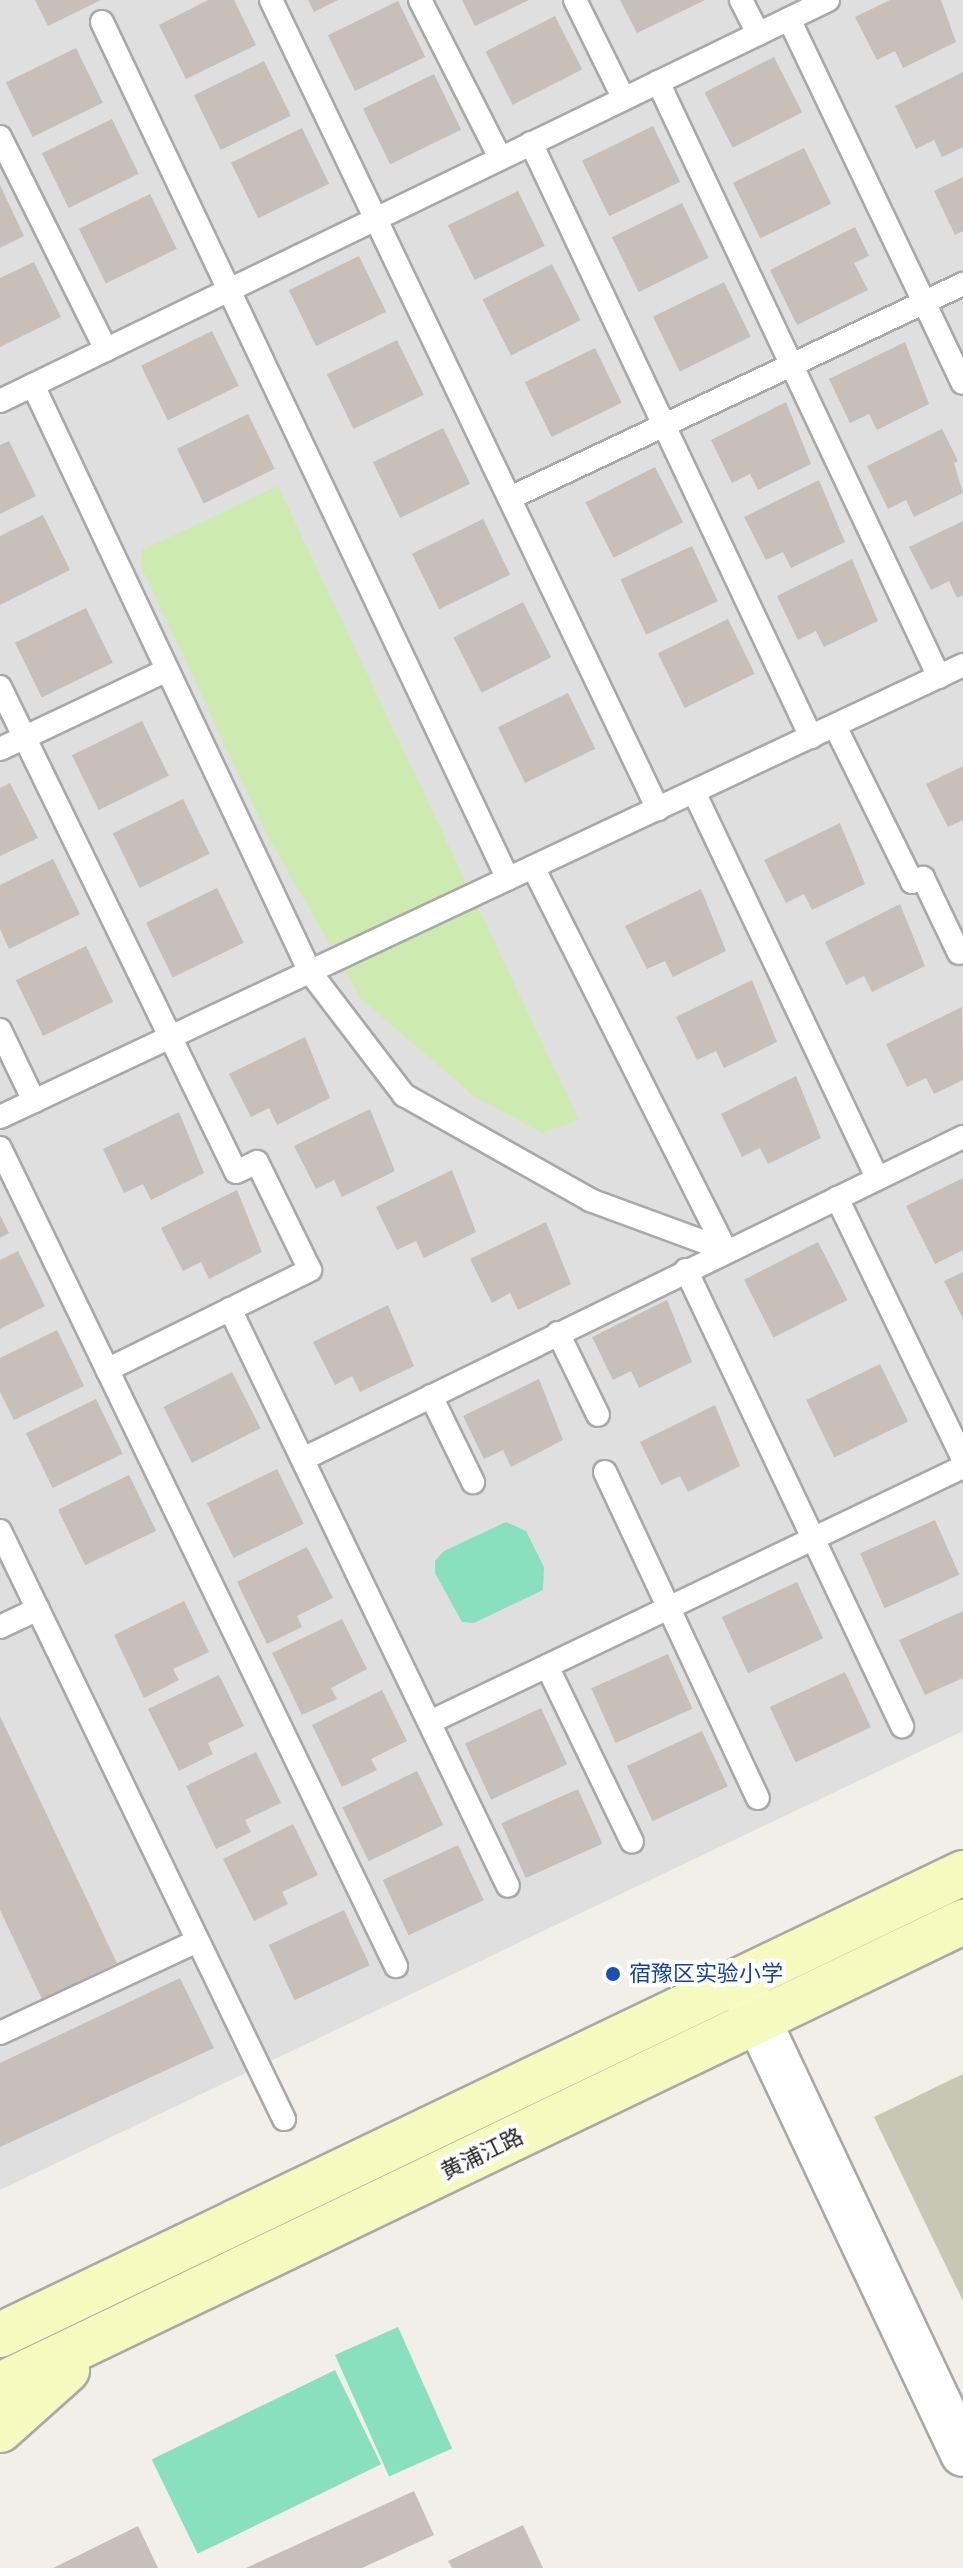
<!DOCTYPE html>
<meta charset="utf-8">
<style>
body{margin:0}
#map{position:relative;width:963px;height:2568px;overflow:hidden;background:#f2efe9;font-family:Manrope,"Noto Sans SC",sans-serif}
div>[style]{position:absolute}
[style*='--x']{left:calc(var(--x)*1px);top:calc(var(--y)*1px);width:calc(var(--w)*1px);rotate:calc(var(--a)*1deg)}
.residential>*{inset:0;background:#e0dfdf}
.construction>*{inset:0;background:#c7c7b4}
.grass>*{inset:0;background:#cdebb0}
.pitch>*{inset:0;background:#88e0be;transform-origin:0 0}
.building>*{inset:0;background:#c7bfb8;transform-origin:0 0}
.roads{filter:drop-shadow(2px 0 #a9a9a9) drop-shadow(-2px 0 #a9a9a9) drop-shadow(0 2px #a9a9a9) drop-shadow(0 -2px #a9a9a9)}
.lane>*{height:22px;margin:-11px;padding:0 11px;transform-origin:11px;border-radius:11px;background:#fff}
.street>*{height:44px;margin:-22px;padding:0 22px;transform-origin:22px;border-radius:22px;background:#fff}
.secondary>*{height:44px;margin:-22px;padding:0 22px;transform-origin:22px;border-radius:22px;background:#f7fabf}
.dots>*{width:22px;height:22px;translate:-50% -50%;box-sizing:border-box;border:4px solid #fff;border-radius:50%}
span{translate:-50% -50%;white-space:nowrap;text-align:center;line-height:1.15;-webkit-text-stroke:8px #fff;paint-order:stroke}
.transit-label{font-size:22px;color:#164399}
.left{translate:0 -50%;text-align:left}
.street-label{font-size:22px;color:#222}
</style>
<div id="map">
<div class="residential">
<i style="clip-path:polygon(0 0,963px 0,963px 1731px,0 2190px)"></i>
</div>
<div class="construction">
<i style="clip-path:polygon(963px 2074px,963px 2301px,874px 2117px)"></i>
</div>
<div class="grass">
<i style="clip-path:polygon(278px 486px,579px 1120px,542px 1133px,475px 1097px,361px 999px,267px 835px,141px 566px,142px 550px)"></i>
</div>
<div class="pitch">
<i style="clip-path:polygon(506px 1522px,526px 1531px,544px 1567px,543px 1590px,474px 1623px,462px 1622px,435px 1573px,435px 1561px,444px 1551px)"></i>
<i style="left:398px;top:2327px;width:133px;height:69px;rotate:66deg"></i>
<i style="left:335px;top:2370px;width:105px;height:204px;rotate:64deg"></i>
</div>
<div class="building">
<i style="clip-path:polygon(35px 0,101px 0,48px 26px)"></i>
<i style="clip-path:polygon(208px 0,234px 0,256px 45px,186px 79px,159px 25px)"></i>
<i style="clip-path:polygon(308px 0,338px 0,314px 12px)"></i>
<i style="clip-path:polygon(462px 0,529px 0,475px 26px)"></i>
<i style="clip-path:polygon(620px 0,705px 0,637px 33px)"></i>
<i style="clip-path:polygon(890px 0,941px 0,956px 42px,903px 68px,895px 51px,877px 60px,855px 17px)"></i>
<i style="left:398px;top:1px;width:62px;height:78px;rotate:64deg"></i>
<i style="left:555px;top:16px;width:60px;height:78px;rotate:63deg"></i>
<i style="left:76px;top:48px;width:61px;height:78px;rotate:64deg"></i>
<i style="left:774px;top:57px;width:62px;height:78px;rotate:63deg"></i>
<i style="left:264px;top:61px;width:61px;height:78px;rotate:64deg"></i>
<i style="clip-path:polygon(963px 72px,963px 147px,942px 157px,934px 140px,916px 149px,895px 106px)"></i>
<i style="left:434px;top:74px;width:62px;height:79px;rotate:64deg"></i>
<i style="left:112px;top:119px;width:61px;height:78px;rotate:64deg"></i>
<i style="left:653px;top:126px;width:62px;height:79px;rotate:64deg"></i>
<i style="left:302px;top:128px;width:62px;height:79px;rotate:64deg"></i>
<i style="left:804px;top:148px;width:62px;height:79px;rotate:64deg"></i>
<i style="clip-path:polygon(963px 177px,963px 231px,955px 235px,934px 191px)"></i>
<i style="clip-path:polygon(0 185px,24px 236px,0 248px)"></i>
<i style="left:518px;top:191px;width:61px;height:78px;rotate:64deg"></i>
<i style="left:150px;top:194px;width:61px;height:79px;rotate:64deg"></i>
<i style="left:682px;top:203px;width:61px;height:78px;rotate:64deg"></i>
<i style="clip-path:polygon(855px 227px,869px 256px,854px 263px,868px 290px,797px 325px,770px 270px)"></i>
<i style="left:359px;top:256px;width:62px;height:78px;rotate:64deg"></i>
<i style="clip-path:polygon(34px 262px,61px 317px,0 347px,0 278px)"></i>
<i style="left:552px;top:264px;width:63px;height:78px;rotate:63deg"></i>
<i style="left:724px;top:282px;width:61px;height:79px;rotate:64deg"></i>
<i style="left:212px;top:331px;width:61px;height:79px;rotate:64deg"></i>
<i style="left:397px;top:340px;width:61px;height:78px;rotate:64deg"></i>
<i style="clip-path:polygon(905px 342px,929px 404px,877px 430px,869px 414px,850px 423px,829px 379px)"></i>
<i style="left:595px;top:348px;width:61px;height:78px;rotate:64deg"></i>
<i style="clip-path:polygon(786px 402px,811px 464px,758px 490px,750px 474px,732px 483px,711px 440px)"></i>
<i style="left:248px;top:414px;width:61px;height:79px;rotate:64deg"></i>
<i style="left:443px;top:428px;width:62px;height:78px;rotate:64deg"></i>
<i style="clip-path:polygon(942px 429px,958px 461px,954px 463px,963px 493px,914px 517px,906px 500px,888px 509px,867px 466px)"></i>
<i style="clip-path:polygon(9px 441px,36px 496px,0 514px,0 445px)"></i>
<i style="left:655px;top:467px;width:62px;height:78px;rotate:63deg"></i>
<i style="clip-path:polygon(819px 480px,845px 542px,791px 568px,783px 552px,766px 560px,744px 517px)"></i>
<i style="clip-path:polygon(43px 515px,70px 570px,0 605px,0 536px)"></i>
<i style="left:483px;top:519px;width:62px;height:79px;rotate:64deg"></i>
<i style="clip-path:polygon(963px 521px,963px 595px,957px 598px,949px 581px,931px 590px,909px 547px)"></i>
<i style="left:692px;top:546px;width:61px;height:79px;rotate:65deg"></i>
<i style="clip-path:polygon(852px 559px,878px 621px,824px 647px,816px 631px,798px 640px,777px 596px)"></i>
<i style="left:523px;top:602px;width:62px;height:78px;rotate:63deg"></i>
<i style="left:86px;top:608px;width:61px;height:79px;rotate:64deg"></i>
<i style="left:728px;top:619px;width:61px;height:78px;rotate:64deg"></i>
<i style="left:568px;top:693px;width:62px;height:78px;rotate:64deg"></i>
<i style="left:142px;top:721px;width:61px;height:78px;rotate:64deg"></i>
<i style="clip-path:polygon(963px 766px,963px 820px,948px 827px,926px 784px)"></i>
<i style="clip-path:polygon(10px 783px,38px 838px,0 856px,0 788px)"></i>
<i style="left:183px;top:799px;width:61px;height:78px;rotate:64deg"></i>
<i style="clip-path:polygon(840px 823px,865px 884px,812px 910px,804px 894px,786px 903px,764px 860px)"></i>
<i style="clip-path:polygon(53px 859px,80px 914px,9px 949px,0 929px,0 885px)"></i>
<i style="left:217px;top:888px;width:61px;height:79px;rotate:64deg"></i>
<i style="clip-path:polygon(701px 889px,726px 951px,673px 977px,665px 961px,647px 969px,625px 926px)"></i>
<i style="clip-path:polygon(900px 904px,925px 966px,872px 992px,864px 976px,846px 985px,825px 942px)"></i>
<i style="left:86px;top:946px;width:62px;height:78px;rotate:64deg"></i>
<i style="clip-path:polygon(752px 980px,777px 1042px,724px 1068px,716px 1051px,697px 1060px,676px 1017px)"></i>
<i style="clip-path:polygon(962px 1007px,963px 1080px,934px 1094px,926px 1078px,907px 1087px,886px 1044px)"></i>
<i style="clip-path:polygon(305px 1037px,330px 1098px,277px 1125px,269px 1108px,251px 1117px,229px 1074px)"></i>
<i style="clip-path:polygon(796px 1076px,821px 1138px,768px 1164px,760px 1148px,742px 1157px,721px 1114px)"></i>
<i style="clip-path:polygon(370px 1109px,395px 1171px,342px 1197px,334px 1180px,316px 1189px,294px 1146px)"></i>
<i style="clip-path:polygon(179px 1112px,204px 1173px,151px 1200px,143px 1184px,124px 1193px,103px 1149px)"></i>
<i style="clip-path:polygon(452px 1170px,476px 1232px,424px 1258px,416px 1241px,397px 1250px,376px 1207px)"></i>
<i style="clip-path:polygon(963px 1178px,963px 1250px,935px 1264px,906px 1206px)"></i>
<i style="clip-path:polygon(237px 1190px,262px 1252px,209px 1279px,201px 1262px,183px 1271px,161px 1228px)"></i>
<i style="clip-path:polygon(0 1215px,9px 1233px,0 1238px)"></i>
<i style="clip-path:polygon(546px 1222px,571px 1284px,518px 1310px,510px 1293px,492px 1303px,470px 1259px)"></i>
<i style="left:818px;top:1242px;width:65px;height:83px;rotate:63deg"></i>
<i style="clip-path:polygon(18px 1251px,45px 1306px,0 1329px,0 1260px)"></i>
<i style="clip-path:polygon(963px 1272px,963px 1319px,944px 1281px)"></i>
<i style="clip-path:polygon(667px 1300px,692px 1362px,639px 1388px,631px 1371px,613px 1380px,592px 1337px)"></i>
<i style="clip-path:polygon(388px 1305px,414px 1366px,360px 1392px,352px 1376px,335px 1385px,313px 1342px)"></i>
<i style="clip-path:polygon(57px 1330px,84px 1386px,14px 1420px,0 1392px,0 1358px)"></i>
<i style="left:880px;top:1364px;width:64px;height:82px;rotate:64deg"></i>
<i style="left:232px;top:1372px;width:63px;height:77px;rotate:63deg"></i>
<i style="clip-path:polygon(539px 1379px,563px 1440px,511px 1467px,503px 1450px,484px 1459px,463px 1416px)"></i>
<i style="left:96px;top:1399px;width:61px;height:78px;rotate:64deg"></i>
<i style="clip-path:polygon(715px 1405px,740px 1466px,688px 1492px,680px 1476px,661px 1485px,640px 1442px)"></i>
<i style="left:277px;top:1469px;width:61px;height:78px;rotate:64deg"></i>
<i style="left:129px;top:1475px;width:62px;height:79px;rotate:64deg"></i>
<i style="left:935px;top:1520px;width:60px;height:82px;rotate:66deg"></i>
<i style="clip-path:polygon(307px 1547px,333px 1598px,297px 1616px,302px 1627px,267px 1644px,237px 1582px)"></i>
<i style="left:797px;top:1582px;width:62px;height:83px;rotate:65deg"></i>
<i style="clip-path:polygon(184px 1601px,209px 1652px,173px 1669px,179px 1680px,144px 1698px,114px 1635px)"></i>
<i style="clip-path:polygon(963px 1611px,963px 1678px,925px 1695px,899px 1640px)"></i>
<i style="clip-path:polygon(342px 1619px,367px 1669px,331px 1688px,337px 1699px,302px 1715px,272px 1653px)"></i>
<i style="left:668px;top:1654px;width:60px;height:84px;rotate:66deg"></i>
<i style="left:845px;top:1672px;width:61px;height:83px;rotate:65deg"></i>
<i style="clip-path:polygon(219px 1675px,244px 1726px,208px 1743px,213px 1754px,179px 1771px,148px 1709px)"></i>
<i style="clip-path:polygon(382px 1690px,407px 1741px,371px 1759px,377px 1770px,342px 1787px,312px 1725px)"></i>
<i style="left:541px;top:1708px;width:62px;height:84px;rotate:65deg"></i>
<i style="clip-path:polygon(0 1716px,117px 1963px,42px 1999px,0 1910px)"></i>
<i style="left:702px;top:1731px;width:61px;height:83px;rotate:65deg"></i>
<i style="clip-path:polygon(256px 1752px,281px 1803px,245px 1820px,251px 1832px,216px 1849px,186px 1786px)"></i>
<i style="left:417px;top:1771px;width:60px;height:83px;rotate:64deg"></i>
<i style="left:578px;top:1789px;width:60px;height:84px;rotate:66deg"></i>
<i style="clip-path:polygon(293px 1824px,318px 1875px,282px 1892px,288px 1904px,254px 1921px,223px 1859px)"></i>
<i style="left:458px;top:1845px;width:61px;height:83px;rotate:65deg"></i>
<i style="left:344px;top:1910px;width:61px;height:83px;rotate:65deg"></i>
<i style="clip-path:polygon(180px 1978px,214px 2048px,0 2147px,0 2063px)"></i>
<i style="clip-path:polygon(414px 2491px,434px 2535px,362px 2568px,246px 2568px)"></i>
<i style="clip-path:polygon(523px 2525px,543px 2568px,452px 2568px,448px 2561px)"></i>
<i style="clip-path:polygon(138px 2526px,158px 2568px,53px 2568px)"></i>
</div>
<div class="roads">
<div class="lane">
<i style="--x:271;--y:0;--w:897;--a:64.44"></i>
<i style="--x:420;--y:0;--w:177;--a:63.1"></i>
<i style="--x:575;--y:0;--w:110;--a:63.7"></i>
<i style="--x:741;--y:0;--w:38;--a:63"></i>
<i style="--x:789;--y:19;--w:403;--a:64.5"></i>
<i style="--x:102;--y:22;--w:948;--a:64.65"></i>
<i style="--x:658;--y:82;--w:658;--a:64.72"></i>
<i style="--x:0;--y:137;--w:238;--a:63.5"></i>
<i style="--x:531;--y:143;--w:657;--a:64.76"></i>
<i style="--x:33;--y:385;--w:649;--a:64.74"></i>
<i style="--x:310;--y:972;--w:155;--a:52.6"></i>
<i style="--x:404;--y:1095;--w:214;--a:29.4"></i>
<i style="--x:590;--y:1200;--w:145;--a:20.2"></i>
<i style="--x:0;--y:401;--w:920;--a:-25.84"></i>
<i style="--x:510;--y:498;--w:501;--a:-25.29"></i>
<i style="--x:0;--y:687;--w:539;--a:64.05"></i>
<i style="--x:236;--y:1172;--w:23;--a:-25"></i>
<i style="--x:257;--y:1162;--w:120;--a:63.9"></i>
<i style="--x:310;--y:1270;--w:226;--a:153.8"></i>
<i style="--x:835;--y:726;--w:174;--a:63.7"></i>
<i style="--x:912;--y:882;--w:12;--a:-20"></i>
<i style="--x:923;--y:878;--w:83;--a:64.4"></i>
<i style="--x:0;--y:749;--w:185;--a:-25.3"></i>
<i style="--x:694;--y:792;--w:427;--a:64.6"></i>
<i style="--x:533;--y:867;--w:429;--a:63.3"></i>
<i style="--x:0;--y:1030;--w:79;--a:64.4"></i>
<i style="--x:0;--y:1117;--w:1064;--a:-25.14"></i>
<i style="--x:0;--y:1148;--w:909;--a:64.17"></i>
<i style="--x:837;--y:1198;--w:290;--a:64.2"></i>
<i style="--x:686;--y:1270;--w:505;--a:64.65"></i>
<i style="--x:230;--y:1309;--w:640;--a:64.28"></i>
<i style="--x:558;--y:1333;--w:91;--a:64"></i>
<i style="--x:431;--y:1396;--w:96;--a:64"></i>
<i style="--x:303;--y:1459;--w:734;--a:-26.01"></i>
<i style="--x:605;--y:1472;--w:360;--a:64.9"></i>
<i style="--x:0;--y:1531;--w:653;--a:64.22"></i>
<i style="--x:0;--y:1627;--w:42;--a:-25.3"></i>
<i style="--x:547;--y:1666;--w:195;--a:64.2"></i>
<i style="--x:430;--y:1722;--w:591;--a:-25.57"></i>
<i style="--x:0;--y:2033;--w:217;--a:-25"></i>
</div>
<div class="street">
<i style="--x:743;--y:1988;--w:515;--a:64.73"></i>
</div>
<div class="secondary">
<i style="--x:0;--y:2335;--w:1068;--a:-25.63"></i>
<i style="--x:0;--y:2385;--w:1069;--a:-25.68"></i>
<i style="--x:0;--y:2430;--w:90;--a:-41.8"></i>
</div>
</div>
<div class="dots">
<i style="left:613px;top:1974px;background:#1a4fb4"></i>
</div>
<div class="transit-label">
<span class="left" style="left:629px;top:1974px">宿豫区实验小学</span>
</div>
<div class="street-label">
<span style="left:482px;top:2154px;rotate:-26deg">黄浦江路</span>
</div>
</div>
